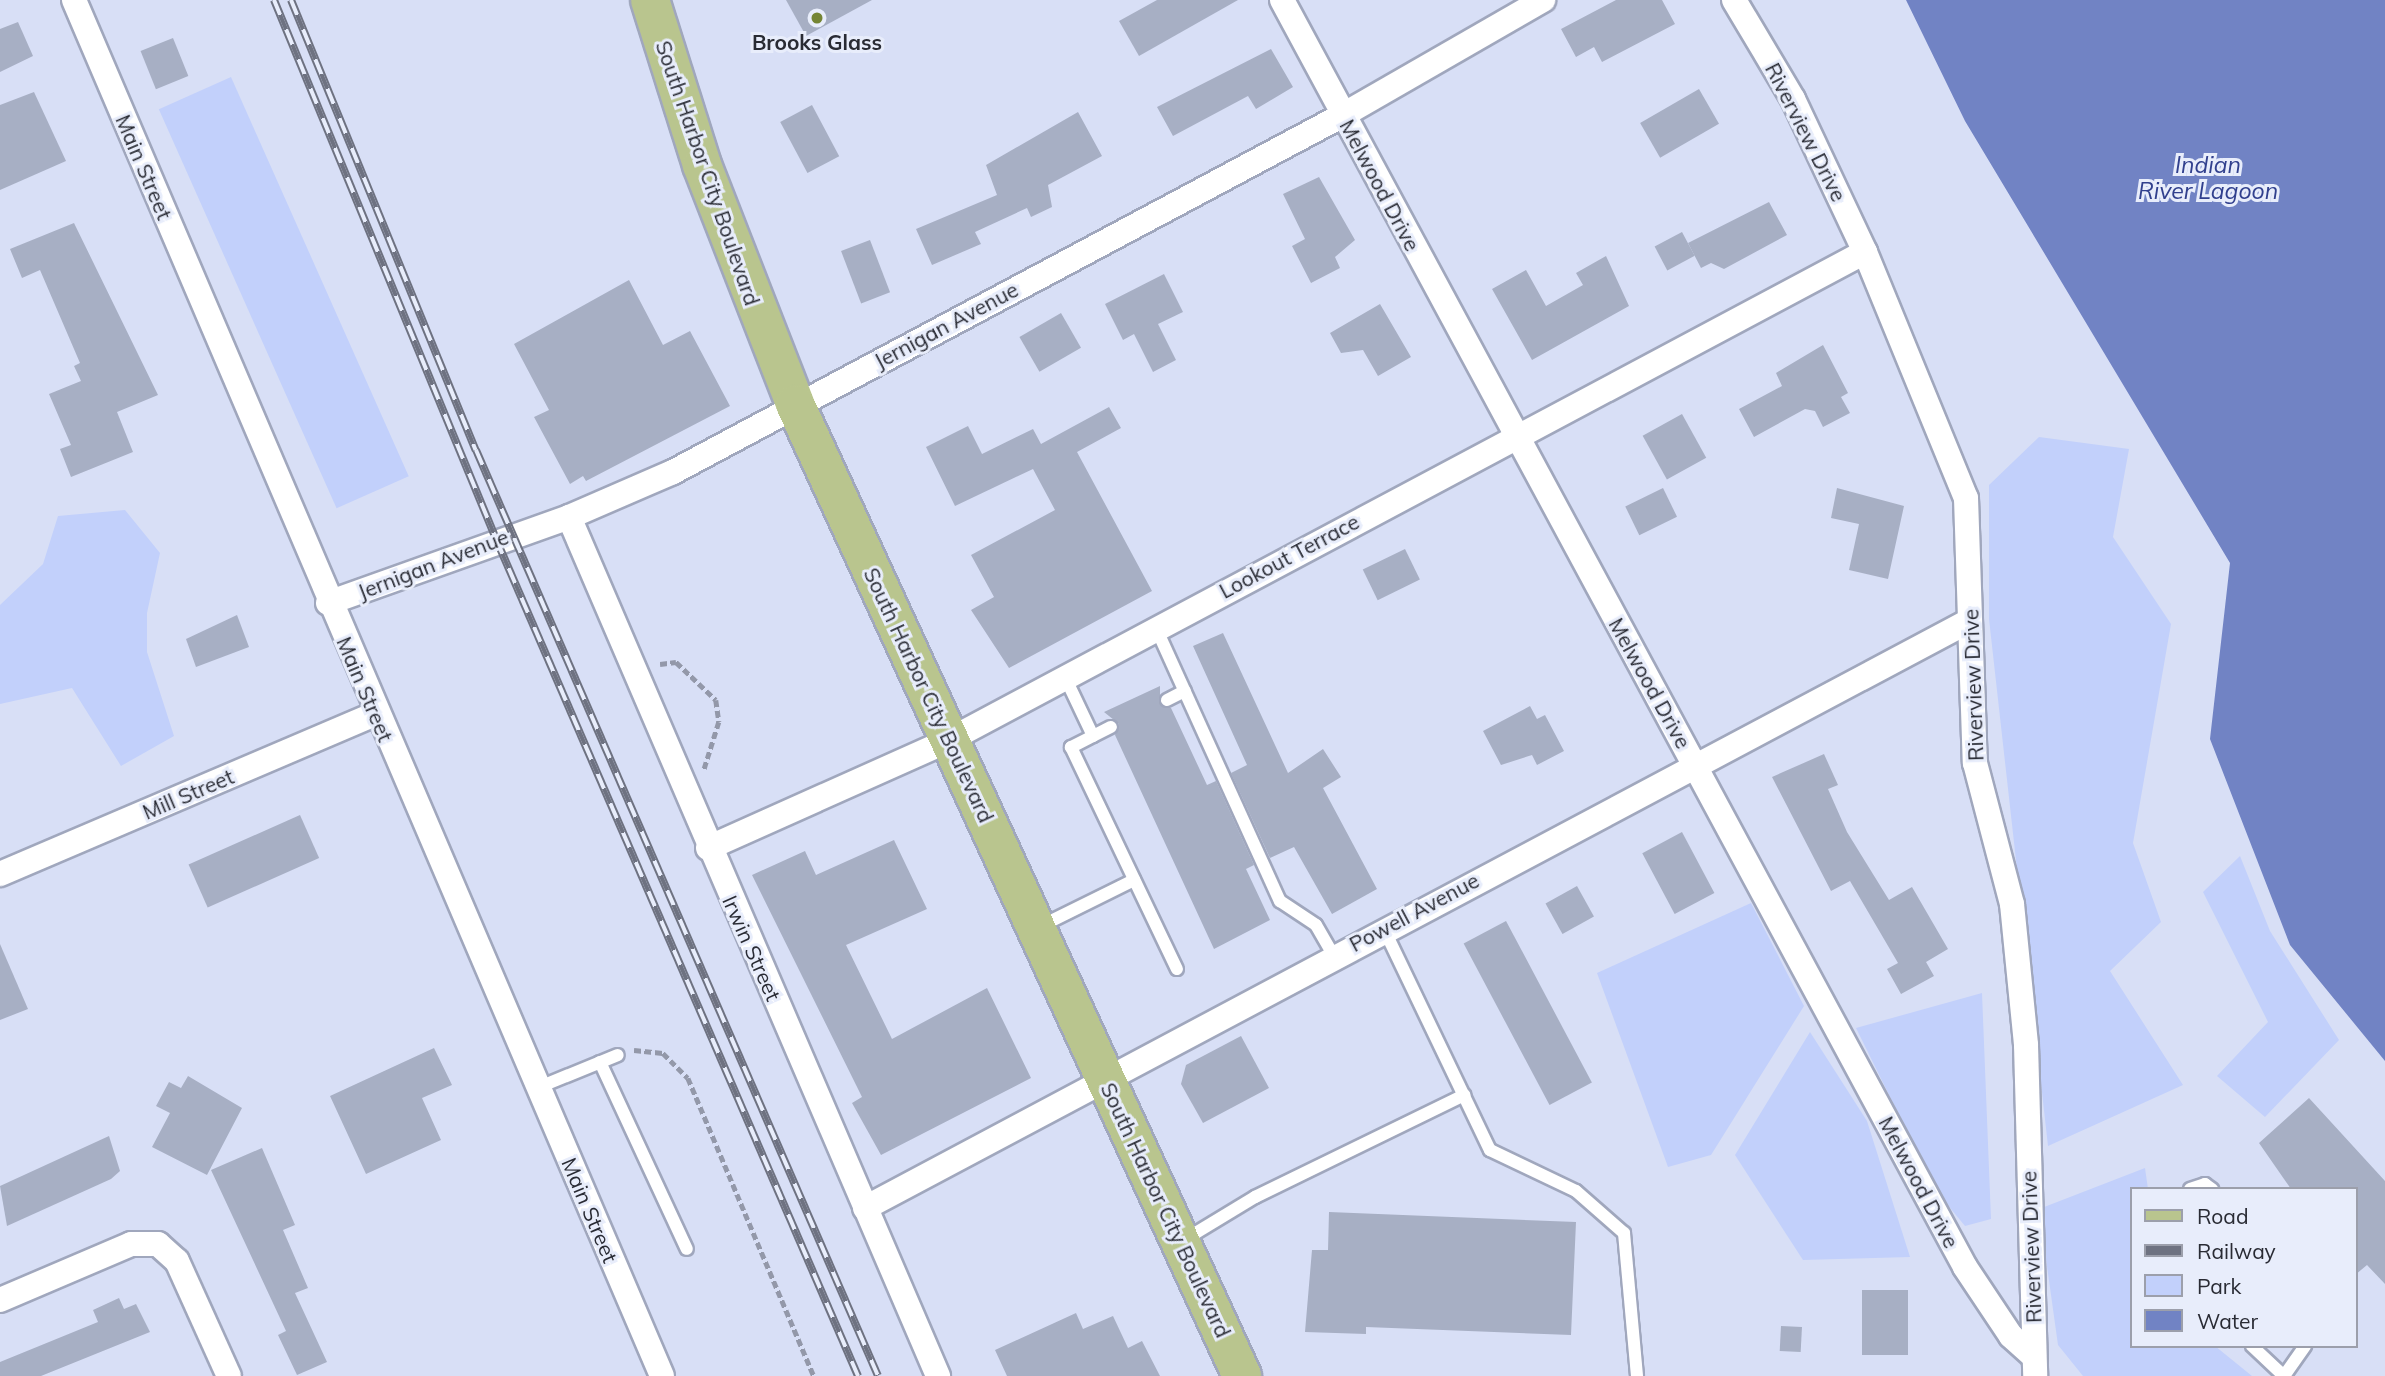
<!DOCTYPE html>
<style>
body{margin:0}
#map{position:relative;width:2385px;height:1376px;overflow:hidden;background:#d8dff6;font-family:Mulish,sans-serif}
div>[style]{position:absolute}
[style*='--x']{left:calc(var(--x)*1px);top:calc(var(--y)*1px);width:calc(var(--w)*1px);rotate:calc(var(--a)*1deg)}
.green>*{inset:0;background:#c2d0fb;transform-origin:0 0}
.water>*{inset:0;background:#7183c4}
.building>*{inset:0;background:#a7afc4;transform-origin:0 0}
.path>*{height:4.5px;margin-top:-2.25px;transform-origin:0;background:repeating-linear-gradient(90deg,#9398a9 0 7px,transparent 0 10.5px)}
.roads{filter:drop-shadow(2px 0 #a0a7bd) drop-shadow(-2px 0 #a0a7bd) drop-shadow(0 2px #a0a7bd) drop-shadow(0 -2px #a0a7bd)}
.lane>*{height:12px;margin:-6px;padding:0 6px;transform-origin:6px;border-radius:6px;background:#fff}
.street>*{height:24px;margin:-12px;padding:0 12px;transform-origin:12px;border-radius:12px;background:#fff}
.primary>*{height:38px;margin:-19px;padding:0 19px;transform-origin:19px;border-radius:19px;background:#b9c58e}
.rail>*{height:8px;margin-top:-4px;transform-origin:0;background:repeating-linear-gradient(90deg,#e8edfb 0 16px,#6e7281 0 32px);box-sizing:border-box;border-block:2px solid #6e7281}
.dots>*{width:19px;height:19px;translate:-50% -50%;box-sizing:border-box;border:4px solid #e8edfb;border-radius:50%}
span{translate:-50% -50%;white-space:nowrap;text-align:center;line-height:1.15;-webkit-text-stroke:6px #e8edfb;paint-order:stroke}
.poi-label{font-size:21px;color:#292b34;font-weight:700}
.street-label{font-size:21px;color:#292b34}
.water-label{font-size:23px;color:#31408e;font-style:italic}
.legend{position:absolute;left:2130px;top:1187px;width:228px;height:161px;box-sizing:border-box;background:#e8edfb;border:2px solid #9c9fab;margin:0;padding:9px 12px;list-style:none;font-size:21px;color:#292b34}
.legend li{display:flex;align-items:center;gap:14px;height:35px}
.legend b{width:35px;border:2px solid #9c9fab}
</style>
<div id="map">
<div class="green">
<i style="left:231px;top:77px;width:437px;height:79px;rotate:66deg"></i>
<i style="clip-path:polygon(2039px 437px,2129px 449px,2113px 537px,2171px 624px,2133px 843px,2161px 922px,2110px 971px,2183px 1085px,2048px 1146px,1989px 619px,1989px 485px)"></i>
<i style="clip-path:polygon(125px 510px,160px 553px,147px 613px,147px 652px,174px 736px,121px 766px,72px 688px,0 704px,0 605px,43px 564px,58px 516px)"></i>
<i style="clip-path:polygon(2240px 856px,2270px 931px,2339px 1040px,2265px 1117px,2217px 1076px,2268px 1022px,2203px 892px)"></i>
<i style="clip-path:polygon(1751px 903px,1804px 1006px,1711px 1155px,1668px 1167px,1597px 973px)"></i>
<i style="clip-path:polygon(1982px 993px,1991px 1219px,1965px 1226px,1937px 1192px,1856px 1028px)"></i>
<i style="clip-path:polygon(1810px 1032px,1867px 1121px,1910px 1257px,1803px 1260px,1735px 1155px)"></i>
<i style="clip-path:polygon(2145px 1168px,2148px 1189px,2131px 1189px,2131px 1346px,2215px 1346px,2252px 1376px,2083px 1376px,2058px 1345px,2039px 1209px)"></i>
</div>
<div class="water">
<i style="clip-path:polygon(1906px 0,2385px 0,2385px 1061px,2290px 945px,2210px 739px,2230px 563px,1965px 121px)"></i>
</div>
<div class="building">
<i style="clip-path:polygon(786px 0,872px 0,806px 36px)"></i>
<i style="clip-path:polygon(1157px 0,1238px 0,1139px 56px,1119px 21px)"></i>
<i style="clip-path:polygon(1616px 0,1662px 0,1675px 24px,1602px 62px,1594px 47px,1576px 57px,1561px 29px)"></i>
<i style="clip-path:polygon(18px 22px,33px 56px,0 72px,0 29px)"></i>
<i style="left:173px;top:38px;width:41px;height:35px;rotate:68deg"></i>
<i style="clip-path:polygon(1271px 49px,1293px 87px,1256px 109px,1248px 96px,1173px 136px,1157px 107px)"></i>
<i style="left:1699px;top:89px;width:40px;height:68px;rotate:60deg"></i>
<i style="clip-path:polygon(34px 92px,66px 161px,0 190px,0 105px)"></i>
<i style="left:812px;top:105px;width:58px;height:36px;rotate:62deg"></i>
<i style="clip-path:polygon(1078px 112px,1102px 156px,1048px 185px,1052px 207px,1031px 217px,1027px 208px,975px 232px,981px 244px,932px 265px,916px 229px,997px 195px,986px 165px)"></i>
<i style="clip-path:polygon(1319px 177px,1355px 240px,1335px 257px,1340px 268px,1311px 283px,1292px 246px,1305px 239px,1283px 194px)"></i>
<i style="clip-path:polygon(1769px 202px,1787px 235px,1724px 269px,1711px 263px,1701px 268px,1688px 243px)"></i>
<i style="clip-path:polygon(74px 223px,158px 395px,117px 412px,133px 452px,71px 477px,60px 449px,71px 445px,49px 394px,81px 381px,74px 366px,80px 363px,40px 270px,22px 278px,10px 249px)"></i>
<i style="left:1682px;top:232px;width:27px;height:31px;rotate:62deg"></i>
<i style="left:870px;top:240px;width:56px;height:31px;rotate:69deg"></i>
<i style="clip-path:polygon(1606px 256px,1629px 306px,1532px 360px,1492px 289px,1526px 270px,1546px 306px,1583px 285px,1576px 273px)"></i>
<i style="clip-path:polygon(1164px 274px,1183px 312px,1158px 324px,1176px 360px,1153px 372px,1134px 334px,1123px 340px,1105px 304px)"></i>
<i style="clip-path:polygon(629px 280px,663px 345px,690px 331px,730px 406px,586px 481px,583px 476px,570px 484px,534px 417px,549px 410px,514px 344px)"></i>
<i style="clip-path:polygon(1380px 304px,1411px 357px,1378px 376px,1363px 350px,1341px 353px,1330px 333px)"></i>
<i style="left:1061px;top:313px;width:40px;height:48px;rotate:60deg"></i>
<i style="clip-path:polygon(1823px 345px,1848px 393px,1841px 397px,1850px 413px,1823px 427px,1815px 411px,1805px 409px,1754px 437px,1739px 409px,1782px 386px,1776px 373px)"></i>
<i style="clip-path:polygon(1109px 407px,1121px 428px,1077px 452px,1152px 591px,1009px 668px,971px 610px,994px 597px,971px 555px,1055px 510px,1033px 469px,955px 506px,926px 447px,968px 426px,982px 454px,1033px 429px,1041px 444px)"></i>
<i style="left:1682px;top:414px;width:50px;height:45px;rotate:61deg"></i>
<i style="left:1663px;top:488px;width:32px;height:42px;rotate:64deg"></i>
<i style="clip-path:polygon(1837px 488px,1904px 506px,1888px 579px,1849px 570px,1859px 524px,1831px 518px)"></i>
<i style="left:1405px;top:549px;width:34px;height:47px;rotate:64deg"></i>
<i style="clip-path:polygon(237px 615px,249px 647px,196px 667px,186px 639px)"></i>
<i style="clip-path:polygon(1223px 633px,1288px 773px,1323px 749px,1341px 777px,1323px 788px,1377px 889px,1332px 914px,1294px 847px,1270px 858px,1231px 773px,1247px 765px,1193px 646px)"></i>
<i style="clip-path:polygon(1160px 686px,1160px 704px,1171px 708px,1207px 785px,1216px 781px,1254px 865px,1246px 869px,1270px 920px,1214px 949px,1115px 735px,1119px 724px,1104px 712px)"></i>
<i style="clip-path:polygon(1530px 706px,1537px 719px,1545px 715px,1564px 751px,1537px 765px,1532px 755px,1501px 765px,1483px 731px)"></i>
<i style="clip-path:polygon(1824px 754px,1838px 785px,1828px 789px,1847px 832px,1889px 900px,1912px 887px,1948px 949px,1926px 962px,1934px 976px,1901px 994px,1887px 969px,1898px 963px,1850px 881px,1831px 891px,1772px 777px)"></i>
<i style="left:300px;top:815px;width:47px;height:122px;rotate:66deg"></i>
<i style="left:1682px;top:832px;width:69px;height:45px;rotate:62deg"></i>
<i style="clip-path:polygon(894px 840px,927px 909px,846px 945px,892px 1039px,987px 988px,1031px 1078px,881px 1155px,852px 1103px,862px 1097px,752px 875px,805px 851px,816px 875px)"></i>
<i style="left:1577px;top:886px;width:35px;height:36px;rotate:61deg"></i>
<i style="left:1506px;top:921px;width:183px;height:48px;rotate:62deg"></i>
<i style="clip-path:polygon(0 944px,28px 1009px,0 1020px)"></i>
<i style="clip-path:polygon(1241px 1036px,1269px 1088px,1203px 1123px,1181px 1084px,1186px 1065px)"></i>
<i style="clip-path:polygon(434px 1048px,452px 1085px,422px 1098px,441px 1140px,366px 1174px,330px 1096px)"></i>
<i style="clip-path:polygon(188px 1076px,242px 1108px,207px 1175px,152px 1147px,170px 1113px,156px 1106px,169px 1082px,181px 1088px)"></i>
<i style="clip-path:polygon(2309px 1098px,2385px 1181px,2385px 1284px,2367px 1265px,2355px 1275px,2355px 1189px,2291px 1189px,2259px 1143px)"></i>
<i style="clip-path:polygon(109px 1136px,120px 1171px,111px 1179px,7px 1226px,0 1186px)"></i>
<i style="clip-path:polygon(262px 1148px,295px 1225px,283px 1230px,308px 1288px,295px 1293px,327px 1362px,297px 1375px,278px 1335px,286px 1331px,211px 1170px)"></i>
<i style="clip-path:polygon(1329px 1212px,1576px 1222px,1571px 1335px,1366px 1327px,1366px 1334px,1305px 1332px,1312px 1250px,1328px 1250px)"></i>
<i style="left:1862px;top:1290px;width:46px;height:65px"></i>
<i style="clip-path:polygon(119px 1298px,124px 1309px,136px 1304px,150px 1332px,41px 1376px,0 1376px,0 1362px,98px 1322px,93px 1310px)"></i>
<i style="clip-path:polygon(1076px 1313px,1083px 1329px,1113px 1316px,1128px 1348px,1142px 1341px,1160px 1376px,1007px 1376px,995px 1350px)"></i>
<i style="left:1781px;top:1326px;width:21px;height:25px;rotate:3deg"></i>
</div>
<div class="path">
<i style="--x:660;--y:664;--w:16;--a:-7"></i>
<i style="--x:676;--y:662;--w:55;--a:43.5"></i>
<i style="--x:716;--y:700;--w:22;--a:82"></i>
<i style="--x:719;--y:722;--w:50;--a:107.4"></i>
<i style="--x:634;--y:1050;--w:29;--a:6"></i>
<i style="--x:663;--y:1053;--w:35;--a:45"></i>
<i style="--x:688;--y:1078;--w:324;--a:67.1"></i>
</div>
<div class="roads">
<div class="lane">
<i style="--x:1156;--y:628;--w:300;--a:65.6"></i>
<i style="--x:1280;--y:901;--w:43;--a:33.7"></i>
<i style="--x:1316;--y:925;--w:34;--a:60"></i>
<i style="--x:1065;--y:677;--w:65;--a:64.6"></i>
<i style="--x:1093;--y:736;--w:25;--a:153"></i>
<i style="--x:1071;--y:747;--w:246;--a:64.5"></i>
<i style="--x:1167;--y:700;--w:20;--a:-27"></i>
<i style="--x:1093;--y:736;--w:20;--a:-27"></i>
<i style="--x:1041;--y:926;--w:104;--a:-26.3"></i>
<i style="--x:1384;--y:929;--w:245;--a:64.4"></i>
<i style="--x:1490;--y:1150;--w:95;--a:25.5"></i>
<i style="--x:1576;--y:1191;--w:64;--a:41.2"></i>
<i style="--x:1624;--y:1233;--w:144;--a:84.8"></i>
<i style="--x:600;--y:1062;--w:206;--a:65.1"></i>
<i style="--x:537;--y:1088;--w:87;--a:-22.2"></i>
<i style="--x:2190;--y:1189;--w:16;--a:-18"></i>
<i style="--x:2205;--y:1184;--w:9;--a:36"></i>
<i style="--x:1184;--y:1240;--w:83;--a:-31.2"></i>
<i style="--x:1255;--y:1197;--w:233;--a:-26"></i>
<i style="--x:2252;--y:1346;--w:44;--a:43.2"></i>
<i style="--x:2284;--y:1376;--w:37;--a:-55"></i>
</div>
<div class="street">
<i style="--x:74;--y:0;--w:1496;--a:66.86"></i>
<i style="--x:1282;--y:0;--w:1439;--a:61.67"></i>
<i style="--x:1965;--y:1267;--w:83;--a:56.3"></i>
<i style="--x:2011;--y:1336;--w:30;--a:42"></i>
<i style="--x:1734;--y:0;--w:115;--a:59.2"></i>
<i style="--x:1793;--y:99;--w:169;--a:64.8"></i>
<i style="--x:1865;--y:252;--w:266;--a:67.7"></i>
<i style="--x:1966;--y:498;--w:265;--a:88.1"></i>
<i style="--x:1975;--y:763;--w:146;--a:75.3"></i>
<i style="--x:2012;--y:904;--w:142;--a:84.3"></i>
<i style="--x:2026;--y:1045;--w:331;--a:88.4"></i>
<i style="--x:569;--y:517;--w:935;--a:66.75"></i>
<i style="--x:328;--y:603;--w:256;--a:-19.6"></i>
<i style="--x:569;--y:517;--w:113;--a:-23.4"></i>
<i style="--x:673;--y:472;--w:759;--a:-28.05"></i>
<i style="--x:1343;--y:115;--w:231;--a:-29.9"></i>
<i style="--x:708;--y:848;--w:264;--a:-24.1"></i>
<i style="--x:949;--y:740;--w:1038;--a:-28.05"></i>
<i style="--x:0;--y:874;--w:409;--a:-23.1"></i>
<i style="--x:865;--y:1208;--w:1248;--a:-28"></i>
<i style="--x:0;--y:1300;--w:142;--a:-23.1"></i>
<i style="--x:131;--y:1244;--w:27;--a:0"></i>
<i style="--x:158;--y:1244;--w:25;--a:42"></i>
<i style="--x:177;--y:1261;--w:126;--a:65.7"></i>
</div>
<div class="primary">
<i style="--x:650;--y:0;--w:173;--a:72.5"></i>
<i style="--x:702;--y:165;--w:256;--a:68.7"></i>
<i style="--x:795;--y:404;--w:1070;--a:65.3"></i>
</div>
</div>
<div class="rail">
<i style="--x:274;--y:0;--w:583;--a:67.61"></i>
<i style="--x:496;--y:539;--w:912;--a:66.61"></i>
<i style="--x:291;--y:0;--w:487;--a:67.7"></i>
<i style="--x:476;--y:450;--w:1009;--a:66.53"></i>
</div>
<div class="dots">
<i style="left:817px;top:18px;background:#758534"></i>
</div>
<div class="poi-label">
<span style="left:817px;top:42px">Brooks Glass</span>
</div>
<div class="street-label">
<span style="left:1806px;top:132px;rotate:63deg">Riverview Drive</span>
<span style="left:144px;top:167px;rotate:67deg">Main Street</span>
<span style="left:708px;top:173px;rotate:71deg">South Harbor City Boulevard</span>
<span style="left:1380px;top:185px;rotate:62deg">Melwood Drive</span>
<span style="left:946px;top:325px;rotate:-28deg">Jernigan Avenue</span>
<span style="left:1289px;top:556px;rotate:-28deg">Lookout Terrace</span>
<span style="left:433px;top:564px;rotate:-21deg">Jernigan Avenue</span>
<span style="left:1650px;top:683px;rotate:61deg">Melwood Drive</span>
<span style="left:1973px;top:685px;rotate:-92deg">Riverview Drive</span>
<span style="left:365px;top:689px;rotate:67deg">Main Street</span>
<span style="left:929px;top:695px;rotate:65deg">South Harbor City Boulevard</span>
<span style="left:188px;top:794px;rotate:-23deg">Mill Street</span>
<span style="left:1414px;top:912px;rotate:-28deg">Powell Avenue</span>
<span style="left:752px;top:948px;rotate:66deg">Irwin Street</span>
<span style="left:1919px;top:1182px;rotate:62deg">Melwood Drive</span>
<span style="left:590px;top:1210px;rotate:67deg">Main Street</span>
<span style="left:1166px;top:1210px;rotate:65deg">South Harbor City Boulevard</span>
<span style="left:2031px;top:1247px;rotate:-92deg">Riverview Drive</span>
</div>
<div class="water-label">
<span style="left:2208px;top:178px">Indian<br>River Lagoon</span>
</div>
<ul class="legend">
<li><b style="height:9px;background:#b9c58e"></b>Road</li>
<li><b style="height:9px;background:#6e7281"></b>Railway</li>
<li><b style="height:19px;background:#c2d0fb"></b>Park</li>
<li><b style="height:19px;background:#7183c4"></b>Water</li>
</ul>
</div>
